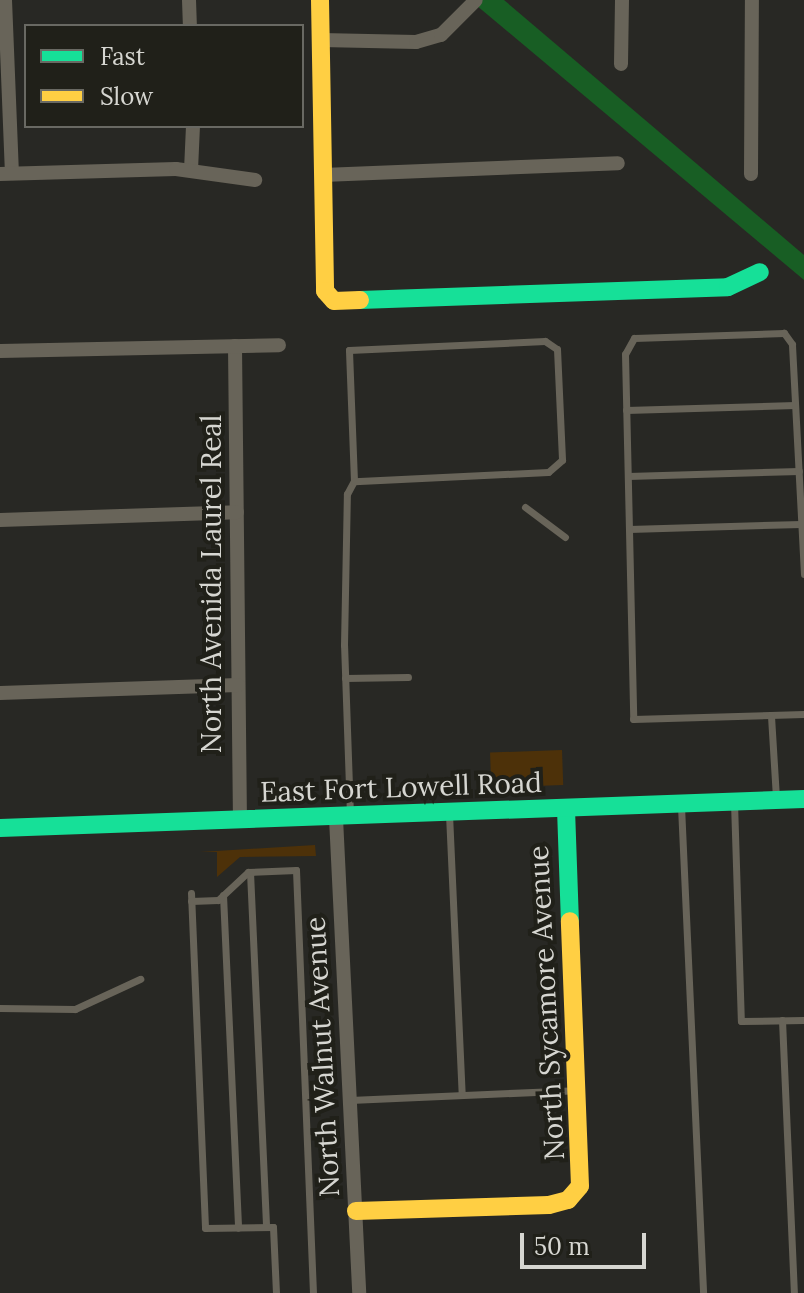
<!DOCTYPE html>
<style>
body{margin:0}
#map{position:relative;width:804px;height:1293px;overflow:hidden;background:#282824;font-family:Lora,serif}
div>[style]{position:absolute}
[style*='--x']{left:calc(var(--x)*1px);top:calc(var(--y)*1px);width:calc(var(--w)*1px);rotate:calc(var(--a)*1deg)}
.green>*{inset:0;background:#4d3109;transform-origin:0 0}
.water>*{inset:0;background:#185e24}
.lane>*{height:7px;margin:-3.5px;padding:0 3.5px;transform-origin:3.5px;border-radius:3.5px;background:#686459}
.street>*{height:14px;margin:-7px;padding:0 7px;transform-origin:7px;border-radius:7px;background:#686459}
.fast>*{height:18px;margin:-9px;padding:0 9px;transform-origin:9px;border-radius:9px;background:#16e098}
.slow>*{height:18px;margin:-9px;padding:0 9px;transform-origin:9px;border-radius:9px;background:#ffcf43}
span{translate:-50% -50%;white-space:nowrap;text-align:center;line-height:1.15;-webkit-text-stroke:8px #202019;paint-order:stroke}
.street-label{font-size:28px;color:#d6d6d1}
.legend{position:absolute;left:24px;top:24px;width:280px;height:104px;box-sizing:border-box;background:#202019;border:2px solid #696963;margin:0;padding:10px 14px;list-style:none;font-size:24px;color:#d6d6d1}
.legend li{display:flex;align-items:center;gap:16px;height:40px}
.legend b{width:40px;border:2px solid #696963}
.scale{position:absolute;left:520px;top:1233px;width:126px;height:36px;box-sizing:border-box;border:4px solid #d6d6d1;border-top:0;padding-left:10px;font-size:24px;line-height:28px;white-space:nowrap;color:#d6d6d1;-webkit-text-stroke:6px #202019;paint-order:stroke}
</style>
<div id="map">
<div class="green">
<i style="left:562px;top:750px;width:35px;height:72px;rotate:88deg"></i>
<i style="clip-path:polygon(315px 845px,316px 856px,240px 857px,217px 877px,217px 852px,200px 852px)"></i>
</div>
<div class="water">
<i style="clip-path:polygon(470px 0,504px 0,804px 255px,804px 280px)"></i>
</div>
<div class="lane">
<i style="--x:626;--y:410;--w:169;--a:-1.7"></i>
<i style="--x:628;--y:476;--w:171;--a:-1.7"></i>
<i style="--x:525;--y:507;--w:50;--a:36.9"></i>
<i style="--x:629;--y:529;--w:172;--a:-1.7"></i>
<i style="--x:804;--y:574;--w:230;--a:-93"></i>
<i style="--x:792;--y:344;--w:14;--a:-126"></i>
<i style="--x:784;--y:333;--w:150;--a:178.1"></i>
<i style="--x:634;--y:338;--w:18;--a:119"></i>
<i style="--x:625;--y:354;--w:365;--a:88.7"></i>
<i style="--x:633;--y:719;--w:171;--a:-1.7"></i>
<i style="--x:345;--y:678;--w:63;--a:-0.9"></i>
<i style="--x:771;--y:716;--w:82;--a:86.5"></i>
<i style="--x:734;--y:802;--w:219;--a:88.2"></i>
<i style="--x:741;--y:1021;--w:63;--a:-0.9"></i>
<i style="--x:681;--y:806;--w:487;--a:87.4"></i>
<i style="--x:449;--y:814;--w:281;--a:87.4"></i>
<i style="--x:350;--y:815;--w:170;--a:-92"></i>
<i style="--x:344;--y:645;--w:151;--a:-88.9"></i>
<i style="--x:347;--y:494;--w:15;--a:-62"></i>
<i style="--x:354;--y:481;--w:131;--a:-92.2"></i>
<i style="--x:349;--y:350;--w:196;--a:-2.6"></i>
<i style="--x:545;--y:341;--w:14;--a:34"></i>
<i style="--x:557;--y:349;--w:111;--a:87.4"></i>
<i style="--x:562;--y:460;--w:18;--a:139"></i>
<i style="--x:548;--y:472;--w:194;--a:177.3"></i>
<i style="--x:250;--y:872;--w:355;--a:87.4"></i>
<i style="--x:191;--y:893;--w:335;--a:87.6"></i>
<i style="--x:205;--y:1228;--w:68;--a:-0.8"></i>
<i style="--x:273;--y:1227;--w:66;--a:87.4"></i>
<i style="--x:223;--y:895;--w:333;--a:87.4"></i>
<i style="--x:191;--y:901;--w:27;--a:-2"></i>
<i style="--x:218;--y:900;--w:41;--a:-43"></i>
<i style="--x:248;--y:872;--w:48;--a:-2.4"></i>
<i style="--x:296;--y:870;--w:423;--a:87.7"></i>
<i style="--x:0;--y:1008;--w:75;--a:0.8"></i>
<i style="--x:75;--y:1009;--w:72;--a:-24.8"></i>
<i style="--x:782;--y:1020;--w:273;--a:87.5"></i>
<i style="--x:350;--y:1100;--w:226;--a:-2.5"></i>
</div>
<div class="street">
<i style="--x:5;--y:0;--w:173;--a:87.7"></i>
<i style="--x:189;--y:0;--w:26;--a:88"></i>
<i style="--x:321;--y:40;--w:95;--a:1.2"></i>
<i style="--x:416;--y:42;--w:26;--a:-16"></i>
<i style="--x:441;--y:35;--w:49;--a:-45"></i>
<i style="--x:621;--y:64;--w:64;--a:-89.1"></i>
<i style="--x:191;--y:170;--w:44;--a:-87.4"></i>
<i style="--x:0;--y:174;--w:176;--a:-1.6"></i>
<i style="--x:176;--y:169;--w:80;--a:7.9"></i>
<i style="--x:751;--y:174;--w:174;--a:-89.7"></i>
<i style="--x:323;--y:175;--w:295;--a:-2.3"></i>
<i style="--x:235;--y:346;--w:475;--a:89.4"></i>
<i style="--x:0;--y:351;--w:279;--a:-1.2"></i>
<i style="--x:0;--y:520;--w:237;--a:-1.9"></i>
<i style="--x:0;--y:693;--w:238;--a:-1.9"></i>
<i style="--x:336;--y:818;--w:476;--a:87.2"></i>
</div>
<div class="fast">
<i style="--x:360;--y:300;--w:368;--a:-2"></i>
<i style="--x:728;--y:287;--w:35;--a:-25"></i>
<i style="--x:566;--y:809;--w:112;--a:88"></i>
<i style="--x:0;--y:828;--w:805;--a:-2.07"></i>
</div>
<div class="slow">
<i style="--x:320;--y:0;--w:291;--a:89"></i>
<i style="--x:325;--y:291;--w:13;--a:48"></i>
<i style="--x:334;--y:301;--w:26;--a:-2"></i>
<i style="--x:356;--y:1211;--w:193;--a:-1.8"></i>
<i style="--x:549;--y:1205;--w:20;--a:-15"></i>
<i style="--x:568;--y:1200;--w:18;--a:-49"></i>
<i style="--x:580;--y:1186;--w:265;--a:-92.2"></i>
</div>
<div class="street-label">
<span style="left:211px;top:584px;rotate:-90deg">North Avenida Laurel Real</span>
<span style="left:401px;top:787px;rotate:-2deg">East Fort Lowell Road</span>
<span style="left:546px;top:1003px;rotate:-93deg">North Sycamore Avenue</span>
<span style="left:322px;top:1057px;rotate:-93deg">North Walnut Avenue</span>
</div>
<ul class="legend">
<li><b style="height:10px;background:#16e098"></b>Fast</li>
<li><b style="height:10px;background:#ffcf43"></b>Slow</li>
</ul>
<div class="scale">50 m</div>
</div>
